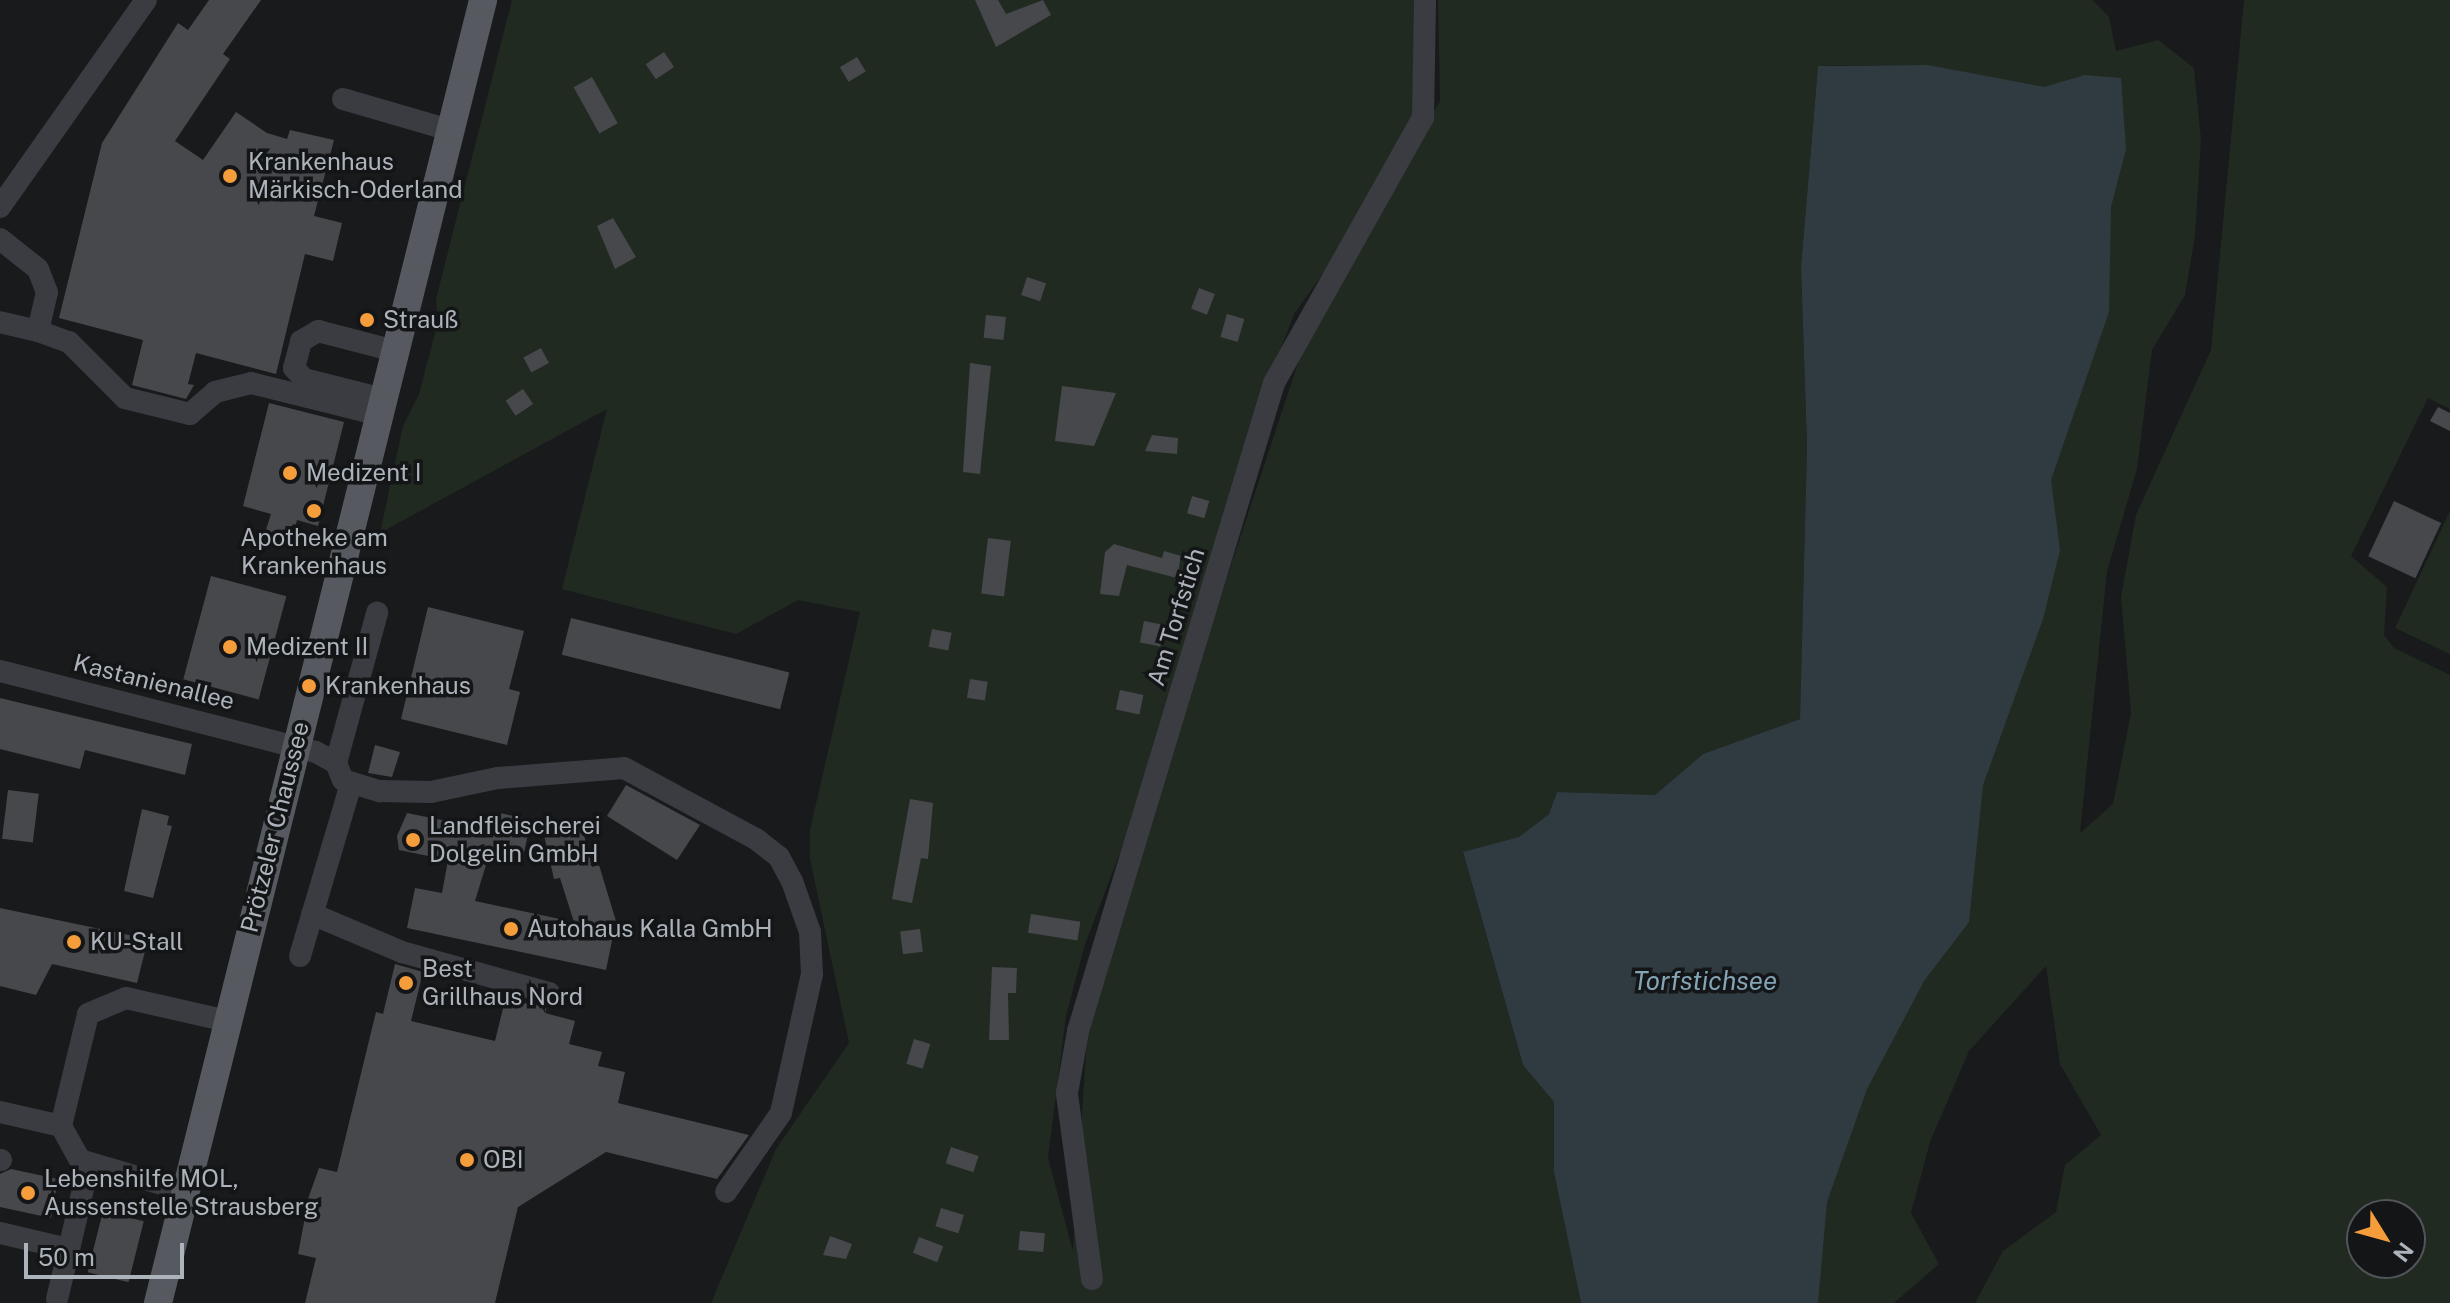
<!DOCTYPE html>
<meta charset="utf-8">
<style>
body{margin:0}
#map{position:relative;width:2450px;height:1303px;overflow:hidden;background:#191a1c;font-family:"Public Sans",sans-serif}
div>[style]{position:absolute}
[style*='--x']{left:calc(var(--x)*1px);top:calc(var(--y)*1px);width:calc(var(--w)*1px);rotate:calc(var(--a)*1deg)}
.green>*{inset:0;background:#212a21}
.water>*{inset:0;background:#2f3b40}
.building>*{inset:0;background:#46484c;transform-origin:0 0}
.minor>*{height:22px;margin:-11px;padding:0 11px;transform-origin:11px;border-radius:11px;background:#3a3c41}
.major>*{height:28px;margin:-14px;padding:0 14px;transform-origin:14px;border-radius:14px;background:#565a60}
.dots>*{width:22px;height:22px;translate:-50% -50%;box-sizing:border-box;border:4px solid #141517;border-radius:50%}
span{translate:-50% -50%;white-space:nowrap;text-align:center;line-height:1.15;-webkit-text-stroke:7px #141517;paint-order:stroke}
.poi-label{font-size:24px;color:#acb3bb}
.left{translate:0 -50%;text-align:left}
.street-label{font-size:24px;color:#acb3bb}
.water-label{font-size:26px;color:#83a5b6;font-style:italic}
.north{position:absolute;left:2346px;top:1199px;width:80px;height:80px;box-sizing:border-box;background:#141517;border:2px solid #515459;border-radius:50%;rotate:127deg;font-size:22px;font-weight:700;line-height:32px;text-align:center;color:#acb3bb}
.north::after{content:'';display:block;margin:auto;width:28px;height:36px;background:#f49d3a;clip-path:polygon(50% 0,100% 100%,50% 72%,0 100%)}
.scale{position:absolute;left:24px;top:1243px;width:160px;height:36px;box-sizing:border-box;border:4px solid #acb3bb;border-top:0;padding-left:10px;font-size:24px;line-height:28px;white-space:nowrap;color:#acb3bb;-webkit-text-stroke:6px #141517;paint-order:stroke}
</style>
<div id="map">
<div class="green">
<i style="clip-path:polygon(evenodd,512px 0,1414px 0,1419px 101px,1385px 187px,1294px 314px,1252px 425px,1126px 837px,1085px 944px,1066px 1016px,1048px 1158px,1073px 1251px,1090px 991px,1300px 357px,1388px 185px,1440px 101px,1438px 0,2093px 0,2109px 17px,2116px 51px,2158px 40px,2194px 68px,2201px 140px,2195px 236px,2185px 295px,2152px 350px,2137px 469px,2107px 571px,2080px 833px,2113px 804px,2131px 713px,2121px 597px,2136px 515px,2211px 350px,2244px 0,2450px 0,2450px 409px,2428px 398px,2351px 556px,2387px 587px,2384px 635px,2394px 648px,2450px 675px,2450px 1303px,1975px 1303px,2003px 1251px,2056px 1212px,2065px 1165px,2101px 1135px,2060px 1064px,2046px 966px,1969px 1051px,1930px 1142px,1911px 1213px,1939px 1264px,1894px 1303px,1766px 1303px,1928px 65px,1842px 65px,1818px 66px,1801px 267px,1807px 445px,1800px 719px,1703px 754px,1655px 795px,1557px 792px,1549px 814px,1519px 837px,1463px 853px,1523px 1065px,1554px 1102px,1554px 1172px,1581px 1303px,711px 1303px,776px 1149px,849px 1043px,810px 859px,810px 830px,860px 612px,798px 600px,736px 634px,562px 589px,607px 409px,380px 533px,403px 426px,419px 394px,438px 322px,436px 299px,512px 0,2362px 1215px,2410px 1215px,2410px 1263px,2362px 1263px,2362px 1215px)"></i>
<i style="clip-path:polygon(2450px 511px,2450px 654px,2395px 628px)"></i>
</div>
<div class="water">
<i style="clip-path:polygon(1928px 65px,2044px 87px,2085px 75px,2121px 78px,2126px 149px,2111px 207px,2109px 312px,2051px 480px,2060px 550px,2043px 619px,1983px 785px,1969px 922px,1924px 981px,1867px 1089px,1827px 1202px,1818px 1303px,1581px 1303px,1554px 1172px,1554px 1102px,1523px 1065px,1463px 852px,1519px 837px,1549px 814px,1557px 792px,1655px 795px,1703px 754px,1800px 719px,1807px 445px,1801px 267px,1818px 66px)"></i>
</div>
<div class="building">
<i style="clip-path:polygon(209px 0,261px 0,223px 54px,230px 59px,175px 141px,203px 160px,236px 112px,267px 133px,287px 139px,290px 130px,334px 140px,314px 216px,342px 223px,333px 261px,305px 254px,276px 374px,196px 353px,188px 384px,194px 385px,186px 399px,132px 385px,143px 340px,59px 318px,102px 143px,178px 23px,188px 30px)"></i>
<i style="clip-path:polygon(975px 0,998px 0,1006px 14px,1043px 0,1051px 15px,996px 47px)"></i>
<i style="left:664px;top:52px;width:18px;height:22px;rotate:56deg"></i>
<i style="left:857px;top:57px;width:17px;height:20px;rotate:59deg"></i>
<i style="left:592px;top:77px;width:53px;height:21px;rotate:61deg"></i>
<i style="clip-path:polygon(613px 218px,636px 257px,615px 269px,597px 226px)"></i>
<i style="left:1027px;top:277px;width:20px;height:19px;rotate:18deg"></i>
<i style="left:1199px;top:288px;width:17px;height:22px;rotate:21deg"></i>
<i style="left:1227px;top:314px;width:18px;height:24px;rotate:16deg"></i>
<i style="left:986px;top:315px;width:20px;height:23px;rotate:6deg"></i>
<i style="left:541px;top:348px;width:17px;height:20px;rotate:62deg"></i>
<i style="clip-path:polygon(970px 363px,991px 366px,980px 474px,963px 472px)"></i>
<i style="clip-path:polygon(1062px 386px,1116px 393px,1094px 446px,1055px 441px)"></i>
<i style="left:523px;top:389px;width:18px;height:21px;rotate:56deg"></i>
<i style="clip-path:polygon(269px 403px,344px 422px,318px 526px,297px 520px,290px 547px,263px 539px,271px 514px,243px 506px)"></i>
<i style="clip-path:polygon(2438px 407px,2450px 413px,2450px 431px,2430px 421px)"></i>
<i style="clip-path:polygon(1152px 435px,1178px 438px,1177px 454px,1145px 451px)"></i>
<i style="left:1192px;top:496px;width:18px;height:18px;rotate:16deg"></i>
<i style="left:2394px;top:501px;width:52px;height:61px;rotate:25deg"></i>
<i style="left:988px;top:538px;width:23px;height:56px;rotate:7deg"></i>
<i style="clip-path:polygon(1114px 544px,1162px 558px,1164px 551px,1181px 556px,1177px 578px,1127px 565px,1119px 596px,1100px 594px,1105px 552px)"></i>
<i style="left:211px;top:576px;width:78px;height:107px;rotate:15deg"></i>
<i style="clip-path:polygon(428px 607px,524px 631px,509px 689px,520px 692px,507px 745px,401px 719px)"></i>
<i style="left:571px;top:618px;width:225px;height:38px;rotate:14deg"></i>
<i style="left:1144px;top:621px;width:21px;height:22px;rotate:11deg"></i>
<i style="left:932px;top:629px;width:20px;height:18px;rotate:11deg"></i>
<i style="left:970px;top:679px;width:18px;height:19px;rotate:9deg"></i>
<i style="left:1120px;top:690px;width:24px;height:20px;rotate:12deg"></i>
<i style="clip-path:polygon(0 698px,192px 744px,185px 775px,85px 750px,80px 769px,0 749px)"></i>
<i style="clip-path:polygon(375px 745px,400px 752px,392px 777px,368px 773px)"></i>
<i style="clip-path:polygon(626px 785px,700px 825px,677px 860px,607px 816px)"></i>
<i style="left:8px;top:790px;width:31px;height:49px;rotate:7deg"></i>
<i style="clip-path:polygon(910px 799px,933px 803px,928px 859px,921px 858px,912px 903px,892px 899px)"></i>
<i style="clip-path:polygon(142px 809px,169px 816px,167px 825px,172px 826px,153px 898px,124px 891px)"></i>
<i style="clip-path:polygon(407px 813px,496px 831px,500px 813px,531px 820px,522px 862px,489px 855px,475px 901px,574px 922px,560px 878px,554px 879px,544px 835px,582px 827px,592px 867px,599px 865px,616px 921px,606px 970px,407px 928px,415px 888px,442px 893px,448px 860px,399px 850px,397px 836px)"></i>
<i style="clip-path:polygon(0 908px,148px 939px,137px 983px,52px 964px,36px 995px,0 986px)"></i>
<i style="left:1031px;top:914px;width:50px;height:19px;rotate:9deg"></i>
<i style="left:920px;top:929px;width:23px;height:20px;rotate:83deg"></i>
<i style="clip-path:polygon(395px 964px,423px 972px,411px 1021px,495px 1041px,505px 1000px,547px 1007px,545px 1013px,575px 1021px,569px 1044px,602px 1052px,598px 1066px,625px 1072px,618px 1103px,749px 1135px,717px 1179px,606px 1152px,518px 1207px,495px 1303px,305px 1303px,316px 1258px,298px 1254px,309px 1196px,319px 1168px,337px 1172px,376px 1012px,383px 1014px)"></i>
<i style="clip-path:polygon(992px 967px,1017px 968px,1016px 993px,1008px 993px,1009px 1040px,989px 1040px)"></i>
<i style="left:914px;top:1039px;width:17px;height:26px;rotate:17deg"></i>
<i style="left:951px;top:1147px;width:29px;height:17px;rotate:18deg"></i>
<i style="clip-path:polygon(11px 1169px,58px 1179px,51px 1218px,0 1207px,0 1174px)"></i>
<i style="left:941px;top:1208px;width:24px;height:19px;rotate:17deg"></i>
<i style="left:103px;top:1211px;width:42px;height:63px;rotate:14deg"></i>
<i style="left:1020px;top:1231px;width:25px;height:19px;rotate:5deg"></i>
<i style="clip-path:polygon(830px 1236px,852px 1244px,846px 1259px,823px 1255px)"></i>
<i style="left:919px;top:1237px;width:26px;height:17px;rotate:21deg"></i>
</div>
<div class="minor">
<i style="--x:343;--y:99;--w:111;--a:16.2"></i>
<i style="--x:0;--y:207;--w:253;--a:-54.8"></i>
<i style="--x:0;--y:239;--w:48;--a:38.3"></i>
<i style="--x:38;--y:269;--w:25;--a:69"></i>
<i style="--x:47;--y:292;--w:40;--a:103"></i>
<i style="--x:38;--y:331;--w:39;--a:-167"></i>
<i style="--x:38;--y:331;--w:33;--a:20"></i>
<i style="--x:69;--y:342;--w:79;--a:45"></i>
<i style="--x:125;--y:398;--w:67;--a:13.8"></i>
<i style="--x:190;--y:414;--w:33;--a:-41"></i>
<i style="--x:215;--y:392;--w:37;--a:-14"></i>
<i style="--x:251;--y:383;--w:132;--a:14"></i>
<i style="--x:383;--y:399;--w:81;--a:-165.8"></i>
<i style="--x:304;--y:379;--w:15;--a:-132"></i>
<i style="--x:294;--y:368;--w:28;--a:-75"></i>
<i style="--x:301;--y:341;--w:20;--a:-30"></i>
<i style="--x:318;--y:331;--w:80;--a:14.6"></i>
<i style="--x:0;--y:671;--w:326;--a:14.4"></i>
<i style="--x:316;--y:752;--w:23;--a:29"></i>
<i style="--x:336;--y:763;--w:18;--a:68"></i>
<i style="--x:343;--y:780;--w:39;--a:17"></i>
<i style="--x:380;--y:791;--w:51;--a:1.1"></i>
<i style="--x:431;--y:792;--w:68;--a:-11.8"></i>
<i style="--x:498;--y:778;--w:126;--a:-4.5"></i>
<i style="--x:624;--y:768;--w:150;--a:28.3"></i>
<i style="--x:756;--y:839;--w:29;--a:38"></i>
<i style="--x:779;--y:857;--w:27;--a:62"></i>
<i style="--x:792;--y:881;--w:54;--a:70.6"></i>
<i style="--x:810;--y:932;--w:42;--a:87.3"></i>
<i style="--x:812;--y:974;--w:142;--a:102.6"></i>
<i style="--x:781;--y:1113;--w:96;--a:124.8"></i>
<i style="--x:336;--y:763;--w:156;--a:-74.7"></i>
<i style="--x:312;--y:914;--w:98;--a:22.9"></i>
<i style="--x:402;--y:952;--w:153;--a:15.6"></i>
<i style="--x:300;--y:956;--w:179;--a:-73.5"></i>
<i style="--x:0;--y:1112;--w:63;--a:12.9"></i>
<i style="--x:61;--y:1126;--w:115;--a:-76.4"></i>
<i style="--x:88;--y:1014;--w:41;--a:-22.8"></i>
<i style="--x:126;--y:998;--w:104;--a:12.8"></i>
<i style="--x:61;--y:1126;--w:39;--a:61"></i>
<i style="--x:80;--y:1160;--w:109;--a:16.4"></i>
<i style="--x:0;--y:1160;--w:1;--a:0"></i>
<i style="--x:0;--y:1233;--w:71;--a:13.1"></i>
<i style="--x:69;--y:1249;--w:87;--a:-76.8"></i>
<i style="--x:1092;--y:1279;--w:188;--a:-97.7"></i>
<i style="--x:1067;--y:1093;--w:63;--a:-79.9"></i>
<i style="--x:1078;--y:1031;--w:677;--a:-73.17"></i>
<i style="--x:1274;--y:383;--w:304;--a:-60.7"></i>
<i style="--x:1423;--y:118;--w:118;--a:-89"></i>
<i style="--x:57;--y:1299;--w:51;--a:-76.5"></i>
</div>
<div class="major">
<i style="--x:158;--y:1303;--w:1343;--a:-75.99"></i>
</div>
<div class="dots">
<i style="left:230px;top:176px;background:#f49d3a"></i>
<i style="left:367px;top:320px;background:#f49d3a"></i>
<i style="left:290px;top:473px;background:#f49d3a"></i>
<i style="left:314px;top:511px;background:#f49d3a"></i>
<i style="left:230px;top:647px;background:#f49d3a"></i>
<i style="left:309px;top:686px;background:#f49d3a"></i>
<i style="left:413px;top:840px;background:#f49d3a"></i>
<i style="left:511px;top:929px;background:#f49d3a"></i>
<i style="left:74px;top:942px;background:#f49d3a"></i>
<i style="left:406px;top:983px;background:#f49d3a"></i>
<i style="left:467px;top:1160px;background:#f49d3a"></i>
<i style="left:28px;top:1193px;background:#f49d3a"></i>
</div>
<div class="poi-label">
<span class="left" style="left:248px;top:176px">Krankenhaus<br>Märkisch-Oderland</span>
<span class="left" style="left:383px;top:320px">Strauß</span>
<span class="left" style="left:306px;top:473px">Medizent I</span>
<span style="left:314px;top:552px">Apotheke am<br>Krankenhaus</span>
<span class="left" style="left:246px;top:647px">Medizent II</span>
<span class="left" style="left:325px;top:686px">Krankenhaus</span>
<span class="left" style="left:429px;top:840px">Landfleischerei<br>Dolgelin GmbH</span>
<span class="left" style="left:527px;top:929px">Autohaus Kalla GmbH</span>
<span class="left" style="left:90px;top:942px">KU-Stall</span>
<span class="left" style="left:422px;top:983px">Best<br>Grillhaus Nord</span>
<span class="left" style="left:483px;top:1160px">OBI</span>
<span class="left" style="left:44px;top:1193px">Lebenshilfe MOL,<br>Aussenstelle Strausberg</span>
</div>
<div class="street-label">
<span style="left:1176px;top:617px;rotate:-73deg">Am Torfstich</span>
<span style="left:154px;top:682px;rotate:14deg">Kastanienallee</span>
<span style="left:275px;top:827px;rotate:-76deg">Prötzeler Chaussee</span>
</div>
<div class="water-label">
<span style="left:1705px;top:981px">Torfstichsee</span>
</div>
<div class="north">N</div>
<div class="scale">50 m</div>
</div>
